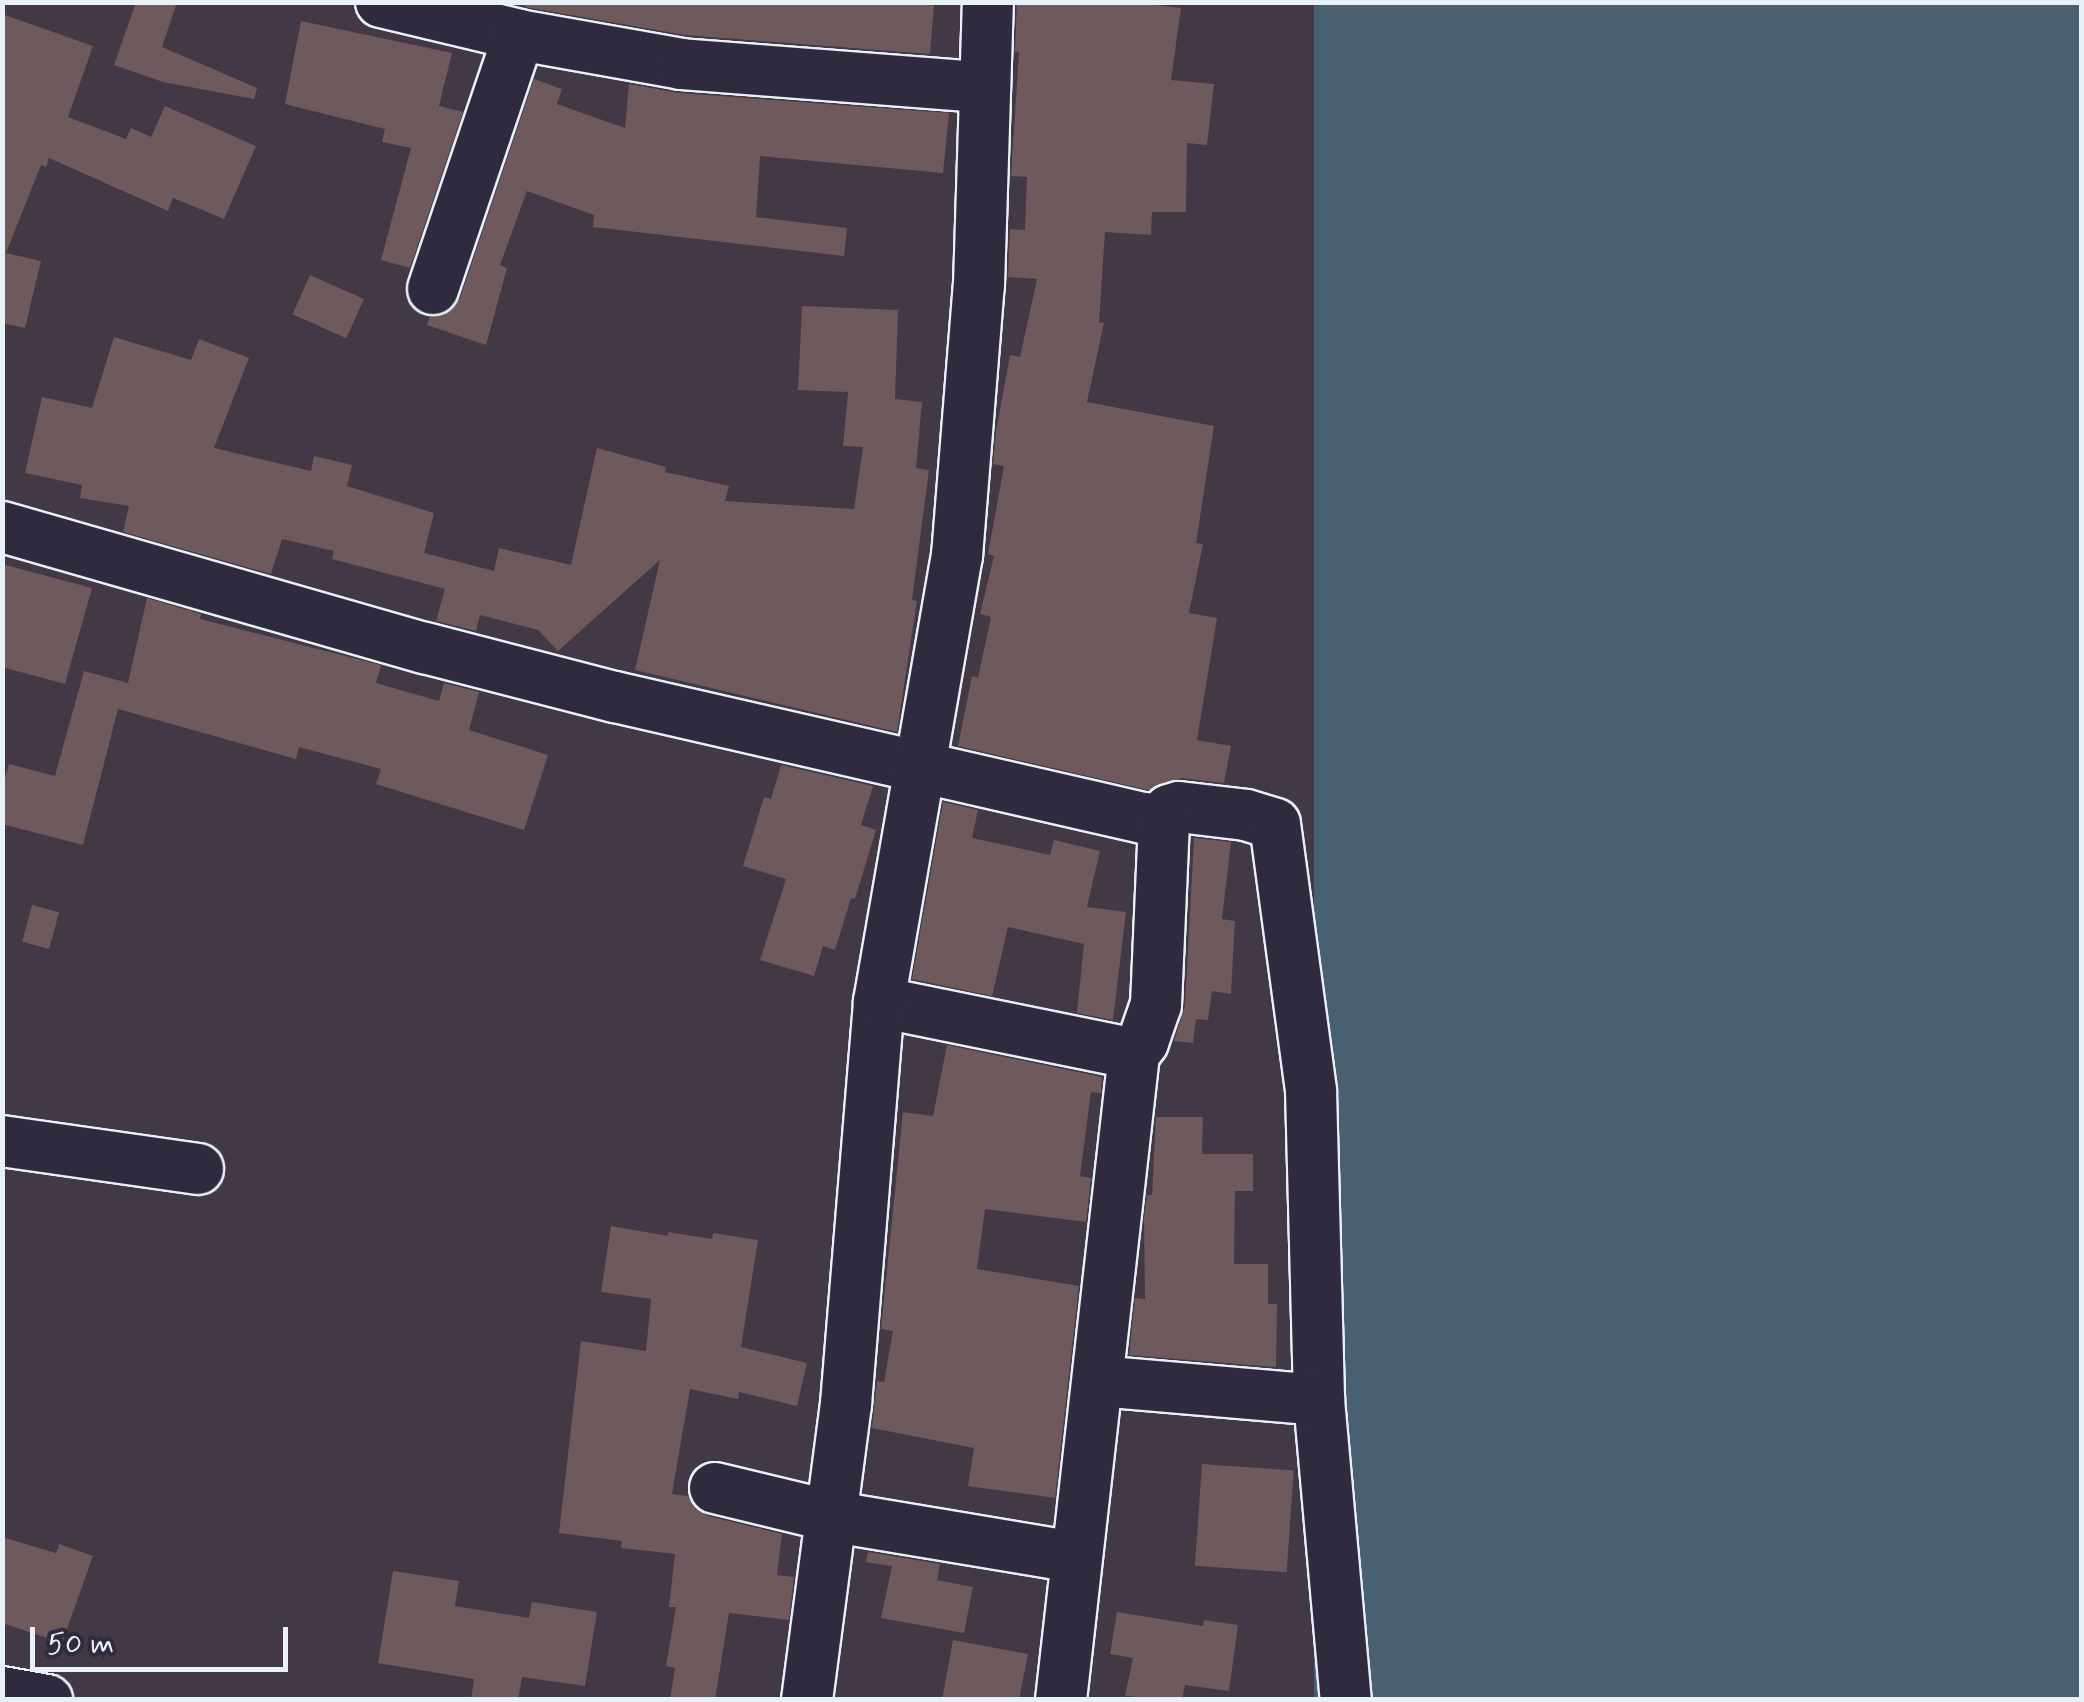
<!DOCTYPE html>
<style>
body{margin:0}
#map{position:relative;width:2084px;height:1702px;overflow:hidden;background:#423846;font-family:Mynerve,sans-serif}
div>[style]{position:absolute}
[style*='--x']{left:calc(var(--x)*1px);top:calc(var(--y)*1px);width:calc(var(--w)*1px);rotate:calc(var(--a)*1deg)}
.water>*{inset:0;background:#496073;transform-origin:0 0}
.building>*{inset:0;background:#6e595c;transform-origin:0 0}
.roads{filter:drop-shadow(2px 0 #e8f1f8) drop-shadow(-2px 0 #e8f1f8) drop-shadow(0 2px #e8f1f8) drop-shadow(0 -2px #e8f1f8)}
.minor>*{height:50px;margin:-25px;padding:0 25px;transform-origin:25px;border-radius:25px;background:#2f2a3d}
span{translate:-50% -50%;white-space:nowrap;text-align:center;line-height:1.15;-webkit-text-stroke:9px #2f2a3d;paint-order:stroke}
.frame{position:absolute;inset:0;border:5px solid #e8f1f8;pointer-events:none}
.scale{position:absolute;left:30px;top:1627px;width:258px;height:45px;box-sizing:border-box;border:5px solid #e8f1f8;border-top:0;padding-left:12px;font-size:30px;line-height:35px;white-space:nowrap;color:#e8f1f8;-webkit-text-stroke:8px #2f2a3d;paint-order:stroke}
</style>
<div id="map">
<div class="water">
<i style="left:1314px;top:3px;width:767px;height:1698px"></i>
</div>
<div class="building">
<i style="clip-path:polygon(136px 2px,177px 2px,162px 47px,257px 88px,254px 99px,163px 82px,114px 65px)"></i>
<i style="clip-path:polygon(522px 2px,901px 2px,934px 5px,930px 54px,685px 35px,525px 7px)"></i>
<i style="clip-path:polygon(1017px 2px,1133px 2px,1181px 8px,1171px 80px,1214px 84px,1207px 145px,1187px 143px,1186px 212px,1152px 212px,1151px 235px,1105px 232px,1099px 322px,1104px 323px,1087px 402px,1214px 426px,1196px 543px,1203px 544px,1189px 613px,1217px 618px,1197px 740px,1231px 746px,1224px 783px,1182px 778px,1148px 790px,958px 746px,972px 676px,978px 678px,991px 617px,980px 614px,994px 556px,988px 554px,1004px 466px,993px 464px,996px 432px,1010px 355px,1020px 357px,1037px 279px,1008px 277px,1010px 229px,1025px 230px,1027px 177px,1011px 176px,1019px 52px,1015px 52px)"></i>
<i style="clip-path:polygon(2px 14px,93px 46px,68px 117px,126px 139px,131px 128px,151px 137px,165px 106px,256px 146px,224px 219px,173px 198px,168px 211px,49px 158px,46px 167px,41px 165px,6px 253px,41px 261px,25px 328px,2px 323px)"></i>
<i style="clip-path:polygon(301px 21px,452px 53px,439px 106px,463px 112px,410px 268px,381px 260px,411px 148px,382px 142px,385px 129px,285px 104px)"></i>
<i style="clip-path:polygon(534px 79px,562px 89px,557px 104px,625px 128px,629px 84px,679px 93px,949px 113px,943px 173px,760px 156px,756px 217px,847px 228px,844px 256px,593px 227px,594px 215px,527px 191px,500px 265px,507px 268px,486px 345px,427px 325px,430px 317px,451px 311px,460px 298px)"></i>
<i style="left:310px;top:275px;width:59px;height:43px;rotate:24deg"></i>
<i style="clip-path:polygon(802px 306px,898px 310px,895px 399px,922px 402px,916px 468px,929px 470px,912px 600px,917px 601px,897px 732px,635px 670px,660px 560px,558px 651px,538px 630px,480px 615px,476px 631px,436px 621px,445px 589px,332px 559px,334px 551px,282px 539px,271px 574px,123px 532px,129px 506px,80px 498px,82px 485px,25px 473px,42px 397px,92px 408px,114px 337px,191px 360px,199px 339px,249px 358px,214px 448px,311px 471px,314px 456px,352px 465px,347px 486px,434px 513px,424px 553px,494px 571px,499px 548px,571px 565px,597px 448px,666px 467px,665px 472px,729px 486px,725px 501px,854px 509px,863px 447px,843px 446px,848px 392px,798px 390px)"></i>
<i style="clip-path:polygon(2px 564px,92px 588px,65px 684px,2px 667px)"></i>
<i style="clip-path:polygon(147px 598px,201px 614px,200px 619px,381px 665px,376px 683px,439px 701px,444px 683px,479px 692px,469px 730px,548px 755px,524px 830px,376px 784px,381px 769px,299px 747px,296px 759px,118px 709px,83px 845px,2px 824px,2px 789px,9px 764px,55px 776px,84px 671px,128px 683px)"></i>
<i style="clip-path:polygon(781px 765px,873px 786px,861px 825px,876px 830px,855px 899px,851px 898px,835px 950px,823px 946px,814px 976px,760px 960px,786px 879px,743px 866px,764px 797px,771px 799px)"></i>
<i style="clip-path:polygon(943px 802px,978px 810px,972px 838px,1050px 855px,1054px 840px,1100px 851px,1087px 907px,1126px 912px,1113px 1020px,1077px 1013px,1084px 944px,1008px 927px,992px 996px,912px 979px)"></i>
<i style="clip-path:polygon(1194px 838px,1231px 842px,1222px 919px,1235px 921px,1231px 994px,1212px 991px,1208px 1020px,1196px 1019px,1193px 1043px,1174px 1041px,1185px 1006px)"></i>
<i style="left:32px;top:905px;width:28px;height:38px;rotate:15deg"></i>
<i style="clip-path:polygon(947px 1045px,1102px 1077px,1101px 1093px,1091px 1092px,1080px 1176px,1091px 1178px,1086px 1222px,985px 1209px,977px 1269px,1079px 1286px,1055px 1498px,968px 1486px,974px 1448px,872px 1428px,877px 1381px,884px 1382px,893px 1331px,881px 1329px,903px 1112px,933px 1116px)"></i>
<i style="clip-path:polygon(1156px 1117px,1203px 1117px,1202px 1154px,1253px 1154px,1253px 1191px,1235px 1191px,1234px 1264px,1268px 1264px,1268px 1304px,1277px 1304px,1276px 1367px,1129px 1355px,1135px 1298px,1145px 1299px,1144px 1218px,1147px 1195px,1152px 1195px)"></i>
<i style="clip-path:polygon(611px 1226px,668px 1236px,668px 1232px,712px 1239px,713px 1233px,758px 1240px,741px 1347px,807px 1363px,797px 1406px,739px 1392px,738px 1399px,690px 1389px,672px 1494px,688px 1496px,695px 1508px,708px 1516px,782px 1534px,777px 1575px,794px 1577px,789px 1620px,729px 1613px,715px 1700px,670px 1700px,675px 1668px,666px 1666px,676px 1607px,669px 1607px,675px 1554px,621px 1548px,622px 1541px,559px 1533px,581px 1341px,646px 1351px,651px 1299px,601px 1292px)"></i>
<i style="left:1202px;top:1464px;width:92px;height:102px;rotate:4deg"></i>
<i style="clip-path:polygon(2px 1537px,56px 1553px,59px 1544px,93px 1556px,62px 1643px,2px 1623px)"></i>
<i style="clip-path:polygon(868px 1552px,940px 1564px,937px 1580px,973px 1587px,964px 1633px,881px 1618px,892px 1566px,866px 1562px)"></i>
<i style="clip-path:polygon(393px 1571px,459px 1581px,455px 1606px,529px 1618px,532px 1602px,597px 1612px,585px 1686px,522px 1677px,518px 1700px,471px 1700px,474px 1679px,378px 1663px)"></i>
<i style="clip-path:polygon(1117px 1612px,1203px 1626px,1204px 1620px,1238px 1625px,1229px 1691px,1185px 1685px,1182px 1700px,1125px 1696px,1133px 1658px,1110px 1654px)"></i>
<i style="clip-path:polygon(953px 1640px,1028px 1654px,1019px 1700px,942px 1700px)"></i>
</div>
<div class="roads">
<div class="minor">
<i style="--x:381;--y:2;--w:142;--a:13.4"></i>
<i style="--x:519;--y:35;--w:165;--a:10.1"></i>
<i style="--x:681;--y:64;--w:302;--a:4.4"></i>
<i style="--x:433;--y:289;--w:268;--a:-71.3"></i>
<i style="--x:2;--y:527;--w:440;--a:16"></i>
<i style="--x:425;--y:648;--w:196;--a:14.5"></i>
<i style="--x:615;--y:697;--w:542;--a:12.91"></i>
<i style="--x:1143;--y:818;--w:21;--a:5"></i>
<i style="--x:1164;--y:820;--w:11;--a:-63"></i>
<i style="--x:1169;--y:810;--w:10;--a:-17"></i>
<i style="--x:1179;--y:807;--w:67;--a:6.8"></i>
<i style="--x:1246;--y:815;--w:30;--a:17"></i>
<i style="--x:1275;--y:824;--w:269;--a:82.3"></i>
<i style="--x:1311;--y:1091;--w:309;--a:88.5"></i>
<i style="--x:1319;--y:1400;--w:301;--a:84.9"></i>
<i style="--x:879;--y:1002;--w:260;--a:11.5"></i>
<i style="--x:2;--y:1141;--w:198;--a:8.1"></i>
<i style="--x:1098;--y:1381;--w:222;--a:4.9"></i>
<i style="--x:715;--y:1488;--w:123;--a:13.6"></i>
<i style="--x:835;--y:1517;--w:242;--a:9.5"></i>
<i style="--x:2;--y:1692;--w:46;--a:10.1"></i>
<i style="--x:807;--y:1700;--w:299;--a:-82.5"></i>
<i style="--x:846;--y:1404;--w:403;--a:-85.3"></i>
<i style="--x:879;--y:1002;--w:453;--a:-80.1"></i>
<i style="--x:957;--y:556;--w:272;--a:-85.4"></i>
<i style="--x:979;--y:285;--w:283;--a:-88.2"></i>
<i style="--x:1061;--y:1700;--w:650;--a:-83.55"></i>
<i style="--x:1134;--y:1054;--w:15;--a:-53"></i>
<i style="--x:1143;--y:1042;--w:39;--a:-71"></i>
<i style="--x:1156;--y:1005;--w:185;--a:-87.5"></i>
</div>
</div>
<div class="frame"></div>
<div class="scale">50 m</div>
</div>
